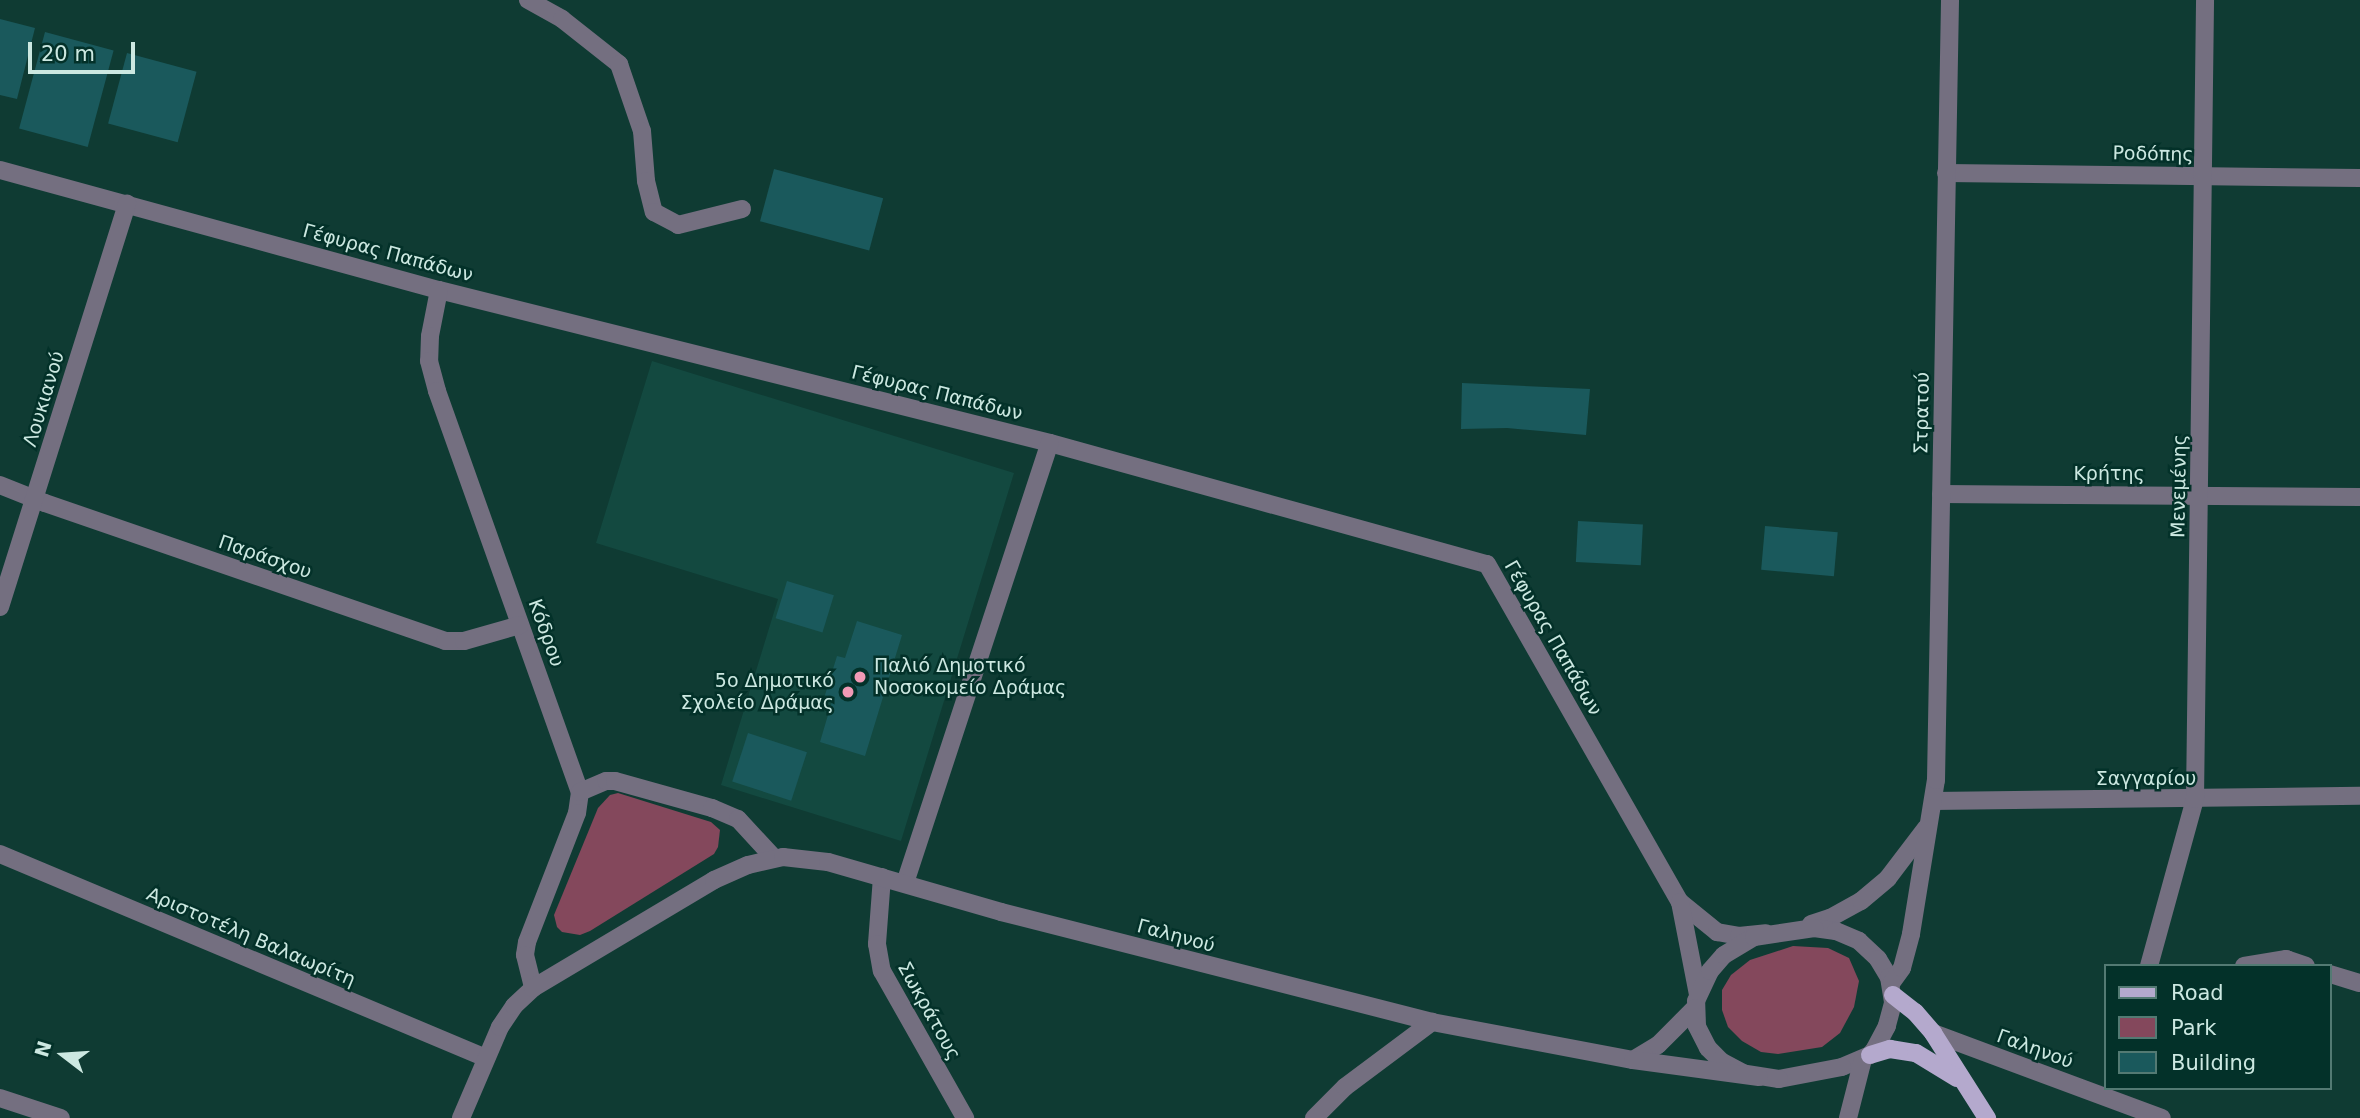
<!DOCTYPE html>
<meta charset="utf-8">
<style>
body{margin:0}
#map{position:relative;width:2360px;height:1118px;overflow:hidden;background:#0f3b33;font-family:"DejaVu Sans",sans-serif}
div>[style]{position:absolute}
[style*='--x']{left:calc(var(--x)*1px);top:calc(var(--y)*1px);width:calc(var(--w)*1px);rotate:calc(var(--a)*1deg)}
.built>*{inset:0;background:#134940}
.green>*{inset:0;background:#84485c}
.building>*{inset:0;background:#1a595c;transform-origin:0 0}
.minor>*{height:18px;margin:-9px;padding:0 9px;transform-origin:9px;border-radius:9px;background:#746f80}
.major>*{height:18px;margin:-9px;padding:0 9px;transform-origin:9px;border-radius:9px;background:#b4a9cd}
.dots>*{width:19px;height:19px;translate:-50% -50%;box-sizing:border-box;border:4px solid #033129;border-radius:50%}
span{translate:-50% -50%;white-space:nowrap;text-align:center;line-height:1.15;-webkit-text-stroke:5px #033129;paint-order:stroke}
.street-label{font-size:19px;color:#cce8e1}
.poi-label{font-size:19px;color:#cce8e1}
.left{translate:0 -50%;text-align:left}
.right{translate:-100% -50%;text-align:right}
.legend{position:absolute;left:2104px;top:964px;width:228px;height:126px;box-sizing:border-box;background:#033129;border:2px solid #537a73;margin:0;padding:9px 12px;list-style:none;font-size:21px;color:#cce8e1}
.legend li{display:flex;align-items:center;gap:14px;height:35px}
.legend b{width:35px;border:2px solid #537a73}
.north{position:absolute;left:28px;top:1020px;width:70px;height:70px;-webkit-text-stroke:5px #033129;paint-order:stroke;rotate:287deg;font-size:19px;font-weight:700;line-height:28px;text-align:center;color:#cce8e1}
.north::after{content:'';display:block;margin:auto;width:24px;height:32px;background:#cce8e1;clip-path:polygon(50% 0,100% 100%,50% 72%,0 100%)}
.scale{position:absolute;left:28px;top:42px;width:107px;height:32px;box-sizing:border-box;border:4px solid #cce8e1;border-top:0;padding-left:9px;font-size:21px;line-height:24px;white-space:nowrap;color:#cce8e1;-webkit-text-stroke:5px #033129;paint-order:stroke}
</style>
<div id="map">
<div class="built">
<i style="clip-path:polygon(652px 361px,1014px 473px,901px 841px,721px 785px,778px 599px,596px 543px)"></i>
</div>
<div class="green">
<i style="clip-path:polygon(618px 793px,711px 822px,720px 830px,718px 847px,714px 854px,590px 931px,580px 935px,562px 932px,557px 927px,554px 915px,598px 808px,610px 795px)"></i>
<i style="clip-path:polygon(1793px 946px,1828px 948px,1849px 958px,1859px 981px,1854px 1007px,1840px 1033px,1822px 1047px,1778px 1054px,1761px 1052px,1742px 1041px,1728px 1027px,1722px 1010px,1722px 990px,1731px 975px,1750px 960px)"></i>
</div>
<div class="building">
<i style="clip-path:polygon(0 19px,35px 28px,17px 99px,0 95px)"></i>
<i style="left:45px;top:32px;width:71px;height:100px;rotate:15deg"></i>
<i style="left:127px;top:53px;width:72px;height:73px;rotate:15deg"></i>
<i style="left:774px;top:169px;width:113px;height:54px;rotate:15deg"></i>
<i style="clip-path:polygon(1462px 383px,1590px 389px,1586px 435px,1507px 428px,1461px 429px)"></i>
<i style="left:1578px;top:521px;width:65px;height:41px;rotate:3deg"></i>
<i style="left:1765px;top:526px;width:73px;height:44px;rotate:5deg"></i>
<i style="left:787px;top:581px;width:49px;height:39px;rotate:17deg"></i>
<i style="clip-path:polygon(857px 621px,902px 635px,865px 756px,820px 742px,833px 698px,825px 695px,837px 656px,845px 658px)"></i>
<i style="left:748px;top:733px;width:62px;height:51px;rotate:18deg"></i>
</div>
<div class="minor">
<i style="--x:528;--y:0;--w:39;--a:29"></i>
<i style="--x:562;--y:19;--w:73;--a:38.3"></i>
<i style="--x:619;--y:64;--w:71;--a:71.1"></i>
<i style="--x:642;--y:131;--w:50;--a:85.4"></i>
<i style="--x:646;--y:181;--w:32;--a:76"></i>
<i style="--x:654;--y:212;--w:27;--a:28"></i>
<i style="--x:678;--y:225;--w:66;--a:-14"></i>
<i style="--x:0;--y:170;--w:455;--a:15.3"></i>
<i style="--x:439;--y:290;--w:630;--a:14.06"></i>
<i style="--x:1050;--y:443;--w:453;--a:15.5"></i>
<i style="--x:1487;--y:564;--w:389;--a:60.3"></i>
<i style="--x:1680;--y:902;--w:48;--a:39"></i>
<i style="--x:1717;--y:932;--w:22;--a:10"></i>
<i style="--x:1739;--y:936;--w:27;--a:-6"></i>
<i style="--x:1946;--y:173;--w:414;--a:0.7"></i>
<i style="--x:439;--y:290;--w:47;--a:101.1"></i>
<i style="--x:430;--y:336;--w:25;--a:92"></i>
<i style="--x:429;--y:361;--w:31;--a:75"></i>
<i style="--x:437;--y:391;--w:426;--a:70.4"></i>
<i style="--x:580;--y:792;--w:21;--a:98"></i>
<i style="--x:577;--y:813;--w:138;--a:111.2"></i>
<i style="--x:527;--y:942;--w:13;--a:99"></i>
<i style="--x:525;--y:955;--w:34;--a:76"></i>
<i style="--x:0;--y:485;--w:48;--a:21.8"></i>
<i style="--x:45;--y:503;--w:423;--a:19"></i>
<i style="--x:445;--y:641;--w:19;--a:0"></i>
<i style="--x:464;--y:641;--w:58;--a:-15.9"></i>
<i style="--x:1941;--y:494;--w:419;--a:0.4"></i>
<i style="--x:0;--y:607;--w:423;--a:-72.5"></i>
<i style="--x:580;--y:792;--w:28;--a:-23"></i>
<i style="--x:606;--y:781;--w:9;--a:0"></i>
<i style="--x:615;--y:781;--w:101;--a:15.6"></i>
<i style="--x:712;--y:808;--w:28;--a:23"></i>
<i style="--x:738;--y:819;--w:53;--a:47.3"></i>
<i style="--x:1933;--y:801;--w:427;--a:-0.7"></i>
<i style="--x:0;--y:854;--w:527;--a:22.77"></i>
<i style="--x:882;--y:877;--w:67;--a:94.3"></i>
<i style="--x:877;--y:944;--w:27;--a:80"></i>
<i style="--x:882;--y:971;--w:169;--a:60.5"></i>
<i style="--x:905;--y:883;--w:463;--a:-71.8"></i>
<i style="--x:1680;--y:902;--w:95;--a:79"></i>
<i style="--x:1811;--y:924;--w:20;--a:-18"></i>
<i style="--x:1830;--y:918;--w:35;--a:-29"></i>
<i style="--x:1861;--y:901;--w:35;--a:-40"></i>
<i style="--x:1888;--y:878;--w:63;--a:-52.8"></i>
<i style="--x:1814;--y:928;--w:22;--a:8"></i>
<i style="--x:1836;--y:931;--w:25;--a:23"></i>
<i style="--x:1859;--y:941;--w:26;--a:43"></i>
<i style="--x:1878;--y:959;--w:21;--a:59"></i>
<i style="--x:1889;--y:977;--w:26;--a:81"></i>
<i style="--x:1893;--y:1003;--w:24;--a:105"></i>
<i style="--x:1887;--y:1026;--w:26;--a:118"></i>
<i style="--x:1875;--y:1049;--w:8;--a:130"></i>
<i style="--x:1870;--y:1055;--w:30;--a:157"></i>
<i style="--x:1842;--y:1067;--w:64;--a:169.2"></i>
<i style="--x:1779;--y:1079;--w:36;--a:-171"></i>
<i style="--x:1743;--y:1073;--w:24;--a:-152"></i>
<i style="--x:1722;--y:1062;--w:20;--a:-135"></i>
<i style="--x:1708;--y:1048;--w:25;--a:-117"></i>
<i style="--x:1697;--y:1026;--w:25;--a:-92"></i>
<i style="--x:1696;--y:1001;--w:33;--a:-65"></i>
<i style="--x:1710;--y:971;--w:21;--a:-49"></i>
<i style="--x:1724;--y:955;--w:35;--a:-31"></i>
<i style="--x:1754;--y:937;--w:61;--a:-8.5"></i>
<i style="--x:2149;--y:966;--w:173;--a:-74.6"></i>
<i style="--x:2195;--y:799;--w:799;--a:-89.28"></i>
<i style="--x:2244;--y:966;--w:43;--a:-9.5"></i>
<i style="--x:2286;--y:959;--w:21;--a:19"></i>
<i style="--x:2330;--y:974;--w:31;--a:17"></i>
<i style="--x:1892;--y:982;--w:17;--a:-54"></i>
<i style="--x:1902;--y:968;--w:35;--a:-75"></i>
<i style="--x:1911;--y:934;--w:156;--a:-80.8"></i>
<i style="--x:1936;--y:780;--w:780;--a:-88.97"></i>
<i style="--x:1933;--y:1033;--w:244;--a:20.4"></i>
<i style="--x:1633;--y:1060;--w:29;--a:-31"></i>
<i style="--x:1658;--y:1045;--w:52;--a:-45"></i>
<i style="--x:0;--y:1098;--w:64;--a:18.2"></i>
<i style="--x:461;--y:1118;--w:99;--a:-66.8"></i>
<i style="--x:500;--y:1027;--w:25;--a:-56"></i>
<i style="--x:514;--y:1006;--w:26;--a:-43"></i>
<i style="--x:533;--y:988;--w:211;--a:-30.8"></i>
<i style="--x:714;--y:880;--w:37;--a:-24"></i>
<i style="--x:748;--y:865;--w:36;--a:-13"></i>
<i style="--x:783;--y:857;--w:45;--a:6.3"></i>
<i style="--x:828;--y:862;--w:180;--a:16.1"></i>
<i style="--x:1001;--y:912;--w:445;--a:14.3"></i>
<i style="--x:1432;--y:1022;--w:205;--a:10.7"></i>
<i style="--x:1633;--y:1060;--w:127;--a:7.7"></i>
<i style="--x:1314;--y:1118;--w:44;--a:-45"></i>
<i style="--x:1345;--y:1087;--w:109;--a:-36.8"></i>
<i style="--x:1848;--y:1118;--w:61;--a:-75.7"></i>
</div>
<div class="major">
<i style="--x:1893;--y:995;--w:28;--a:38"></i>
<i style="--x:1915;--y:1012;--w:28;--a:49"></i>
<i style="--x:1933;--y:1033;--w:101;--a:57.6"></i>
<i style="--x:1870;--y:1055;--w:21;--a:-17"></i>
<i style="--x:1890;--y:1049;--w:26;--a:9"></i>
<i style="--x:1916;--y:1053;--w:48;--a:31.4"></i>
</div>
<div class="dots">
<i style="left:860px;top:677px;background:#f09ab6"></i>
<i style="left:848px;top:692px;background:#f09ab6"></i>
</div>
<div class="street-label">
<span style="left:2153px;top:154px;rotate:1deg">Ροδόπης</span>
<span style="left:388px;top:253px;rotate:15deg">Γέφυρας Παπάδων</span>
<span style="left:937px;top:393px;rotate:14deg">Γέφυρας Παπάδων</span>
<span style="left:44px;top:399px;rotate:-73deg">Λουκιανού</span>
<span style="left:1922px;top:413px;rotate:-89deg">Στρατού</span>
<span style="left:2109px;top:474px">Κρήτης</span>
<span style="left:2179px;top:486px;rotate:-89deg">Μενεμένης</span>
<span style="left:265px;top:557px;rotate:19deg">Παράσχου</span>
<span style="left:546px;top:633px;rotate:70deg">Κόδρου</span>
<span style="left:1553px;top:638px;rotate:60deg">Γέφυρας Παπάδων</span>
<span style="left:2146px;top:779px">Σαγγαρίου</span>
<span style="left:1176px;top:936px;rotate:15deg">Γαληνού</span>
<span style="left:251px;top:937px;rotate:23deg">Αριστοτέλη Βαλαωρίτη</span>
<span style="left:929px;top:1011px;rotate:61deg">Σωκράτους</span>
<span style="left:2035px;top:1049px;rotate:20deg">Γαληνού</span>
</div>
<div class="poi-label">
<span class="left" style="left:874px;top:677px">Παλιό Δημοτικό<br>Νοσοκομείο Δράμας</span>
<span class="right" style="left:834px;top:692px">5ο Δημοτικό<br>Σχολείο Δράμας</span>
</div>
<ul class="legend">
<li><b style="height:9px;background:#b4a9cd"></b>Road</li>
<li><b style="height:19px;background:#84485c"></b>Park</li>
<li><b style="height:19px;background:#1a595c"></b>Building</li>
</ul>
<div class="north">N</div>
<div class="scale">20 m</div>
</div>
